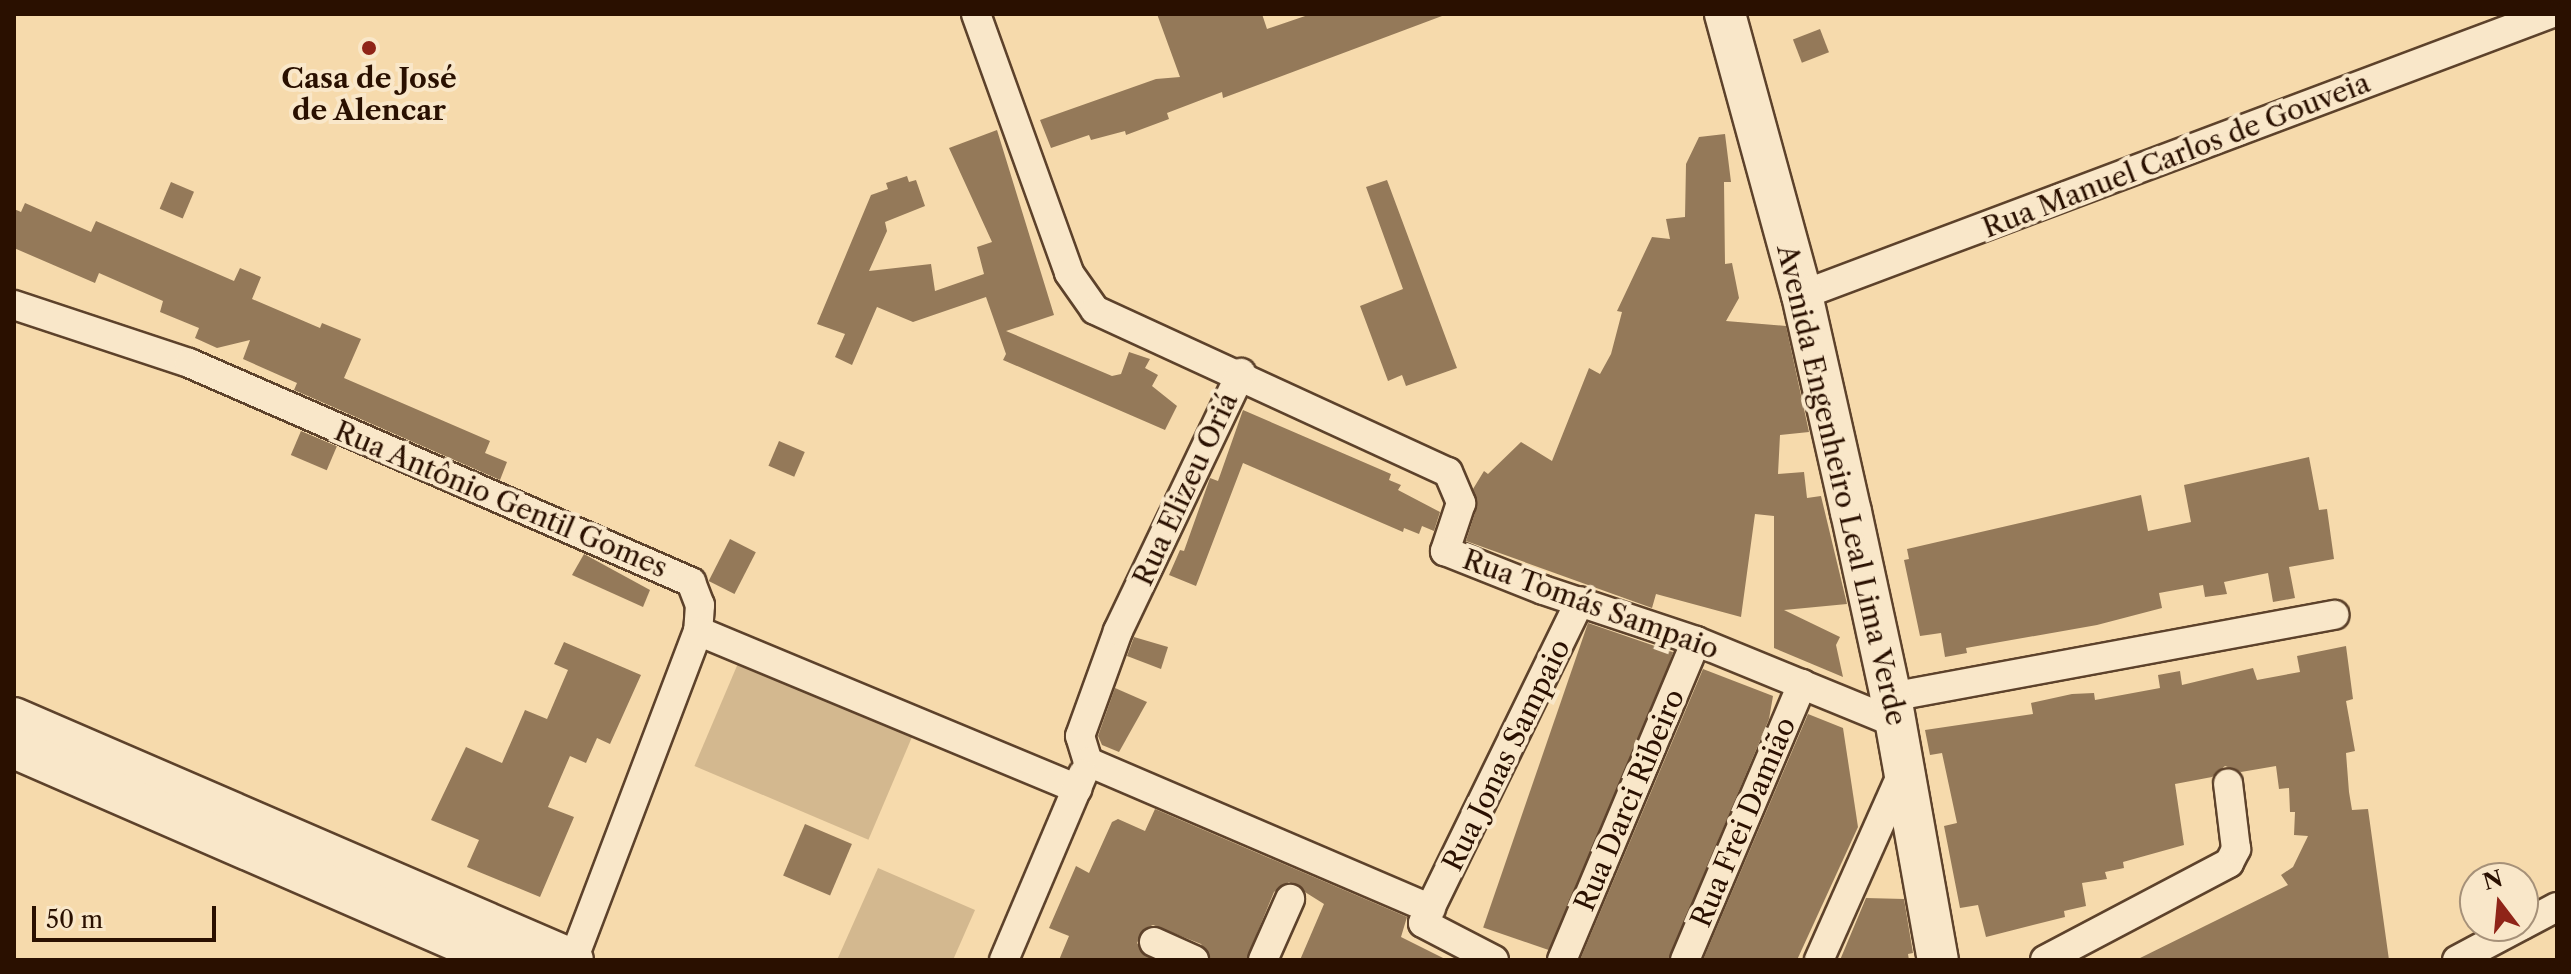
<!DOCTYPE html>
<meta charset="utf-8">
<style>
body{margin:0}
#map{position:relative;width:2571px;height:974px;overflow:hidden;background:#f6daac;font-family:"Libre Caslon Text",serif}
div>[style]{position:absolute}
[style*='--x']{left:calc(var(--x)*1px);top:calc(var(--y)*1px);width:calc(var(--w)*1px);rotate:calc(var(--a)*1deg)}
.green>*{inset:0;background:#d3b88f;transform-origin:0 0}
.building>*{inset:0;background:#947959;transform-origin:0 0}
.roads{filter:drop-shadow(2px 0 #5d422b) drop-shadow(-2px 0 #5d422b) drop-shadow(0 2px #5d422b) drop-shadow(0 -2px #5d422b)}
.street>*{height:28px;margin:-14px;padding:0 14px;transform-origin:14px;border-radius:14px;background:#f9e7c9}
.secondary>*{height:40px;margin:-20px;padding:0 20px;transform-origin:20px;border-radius:20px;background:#f9e7c9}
.dots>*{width:22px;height:22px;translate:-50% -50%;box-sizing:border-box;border:4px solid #f9e7c9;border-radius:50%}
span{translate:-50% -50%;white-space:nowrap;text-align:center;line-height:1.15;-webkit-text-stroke:8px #f9e7c9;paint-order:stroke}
.poi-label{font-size:28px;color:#2a1000;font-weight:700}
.street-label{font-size:28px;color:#2a1000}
.frame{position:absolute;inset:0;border:16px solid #2a1000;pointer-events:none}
.north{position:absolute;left:2459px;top:862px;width:80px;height:80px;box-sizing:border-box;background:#f9e7c9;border:2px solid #a69179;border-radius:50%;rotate:344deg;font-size:22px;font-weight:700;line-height:32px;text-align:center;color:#2a1000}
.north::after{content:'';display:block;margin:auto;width:28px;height:36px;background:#8f2418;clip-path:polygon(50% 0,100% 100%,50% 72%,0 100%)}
.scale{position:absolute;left:32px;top:906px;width:184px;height:36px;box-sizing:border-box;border:4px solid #2a1000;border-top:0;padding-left:10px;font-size:24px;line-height:28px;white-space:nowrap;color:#2a1000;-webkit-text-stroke:6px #f9e7c9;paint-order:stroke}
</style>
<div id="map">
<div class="green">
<i style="left:739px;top:661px;width:189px;height:114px;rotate:23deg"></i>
<i style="clip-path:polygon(878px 868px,975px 910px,953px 960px,837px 960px)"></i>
</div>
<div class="building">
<i style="clip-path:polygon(1157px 14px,1262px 14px,1267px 29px,1311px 14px,1442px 16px,1223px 98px,1222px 92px,1167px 113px,1169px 119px,1126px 135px,1125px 131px,1091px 140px,1089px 135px,1051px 148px,1040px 120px,1156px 79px,1180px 77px)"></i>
<i style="left:1820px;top:29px;width:25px;height:29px;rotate:69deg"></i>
<i style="clip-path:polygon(997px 130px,1054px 315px,1006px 331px,1112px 376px,1121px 374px,1129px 352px,1150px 359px,1145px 368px,1158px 375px,1152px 386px,1177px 406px,1165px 430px,1003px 360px,1006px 354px,986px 297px,913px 322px,877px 307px,852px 365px,835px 357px,845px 334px,817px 324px,871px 195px,888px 189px,886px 183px,907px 176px,909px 182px,916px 180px,925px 206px,885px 222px,887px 231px,869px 271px,931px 264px,935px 291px,984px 274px,977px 247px,992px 242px,949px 148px)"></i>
<i style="clip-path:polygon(1725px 134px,1731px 182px,1724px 182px,1725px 264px,1732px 263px,1739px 298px,1726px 321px,1786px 326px,1809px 432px,1780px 435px,1778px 474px,1804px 472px,1807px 498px,1821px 496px,1847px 604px,1784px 610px,1840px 637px,1836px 645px,1843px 677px,1774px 648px,1774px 516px,1755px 514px,1741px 617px,1656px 594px,1652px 608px,1466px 541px,1477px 507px,1473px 489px,1484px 471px,1488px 474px,1521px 442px,1552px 461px,1589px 368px,1600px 374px,1611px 354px,1622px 312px,1617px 311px,1652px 237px,1670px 239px,1666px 219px,1685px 217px,1686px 164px,1699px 137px)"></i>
<i style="clip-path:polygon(1387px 180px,1457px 368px,1406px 386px,1402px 375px,1388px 381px,1360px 306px,1403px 289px,1366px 187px)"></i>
<i style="left:171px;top:182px;width:25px;height:29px;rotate:23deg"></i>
<i style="clip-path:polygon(25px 203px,91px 232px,96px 221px,234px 281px,240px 268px,261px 277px,252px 299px,320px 328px,322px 323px,361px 339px,344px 378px,490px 441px,485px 453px,507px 462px,500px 480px,294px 390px,297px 383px,243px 359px,250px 340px,217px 348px,195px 338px,199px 328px,160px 312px,163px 301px,99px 273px,95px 283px,14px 248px,14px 209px,21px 212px)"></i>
<i style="clip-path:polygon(1243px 410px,1391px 474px,1389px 480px,1401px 485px,1398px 490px,1440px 512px,1434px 531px,1422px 526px,1419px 534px,1404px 528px,1403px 532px,1243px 463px,1196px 586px,1169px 575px,1180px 550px,1184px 551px,1210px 478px,1218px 481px)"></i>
<i style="left:301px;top:431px;width:39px;height:26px;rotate:23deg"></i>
<i style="left:779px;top:441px;width:28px;height:27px;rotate:23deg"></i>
<i style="clip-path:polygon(2309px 457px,2319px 510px,2327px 509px,2334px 559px,2289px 567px,2295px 598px,2273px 602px,2268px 573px,2224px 582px,2227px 594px,2205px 597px,2203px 585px,2159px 593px,2162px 608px,2097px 625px,1966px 648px,1967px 653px,1945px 657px,1941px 633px,1920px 636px,1904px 560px,1909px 559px,1907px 549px,2141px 495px,2148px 531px,2191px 522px,2184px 485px)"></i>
<i style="left:730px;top:539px;width:29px;height:47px;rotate:27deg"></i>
<i style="clip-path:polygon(584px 554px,650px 590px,643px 607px,572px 575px)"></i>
<i style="left:1588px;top:623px;width:90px;height:322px;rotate:19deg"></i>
<i style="clip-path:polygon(1134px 637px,1168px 647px,1161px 669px,1127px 656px)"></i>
<i style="clip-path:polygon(564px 642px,641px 675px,610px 744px,597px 738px,586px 763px,570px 756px,548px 807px,574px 817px,540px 897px,467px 867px,479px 840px,431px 820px,466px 747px,502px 763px,525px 710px,547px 719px,568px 670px,554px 664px)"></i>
<i style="clip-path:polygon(2346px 646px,2353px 699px,2346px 701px,2355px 751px,2346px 753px,2349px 792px,2352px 810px,2368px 809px,2389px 960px,2136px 960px,2288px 885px,2281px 875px,2293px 867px,2308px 836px,2294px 835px,2295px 812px,2290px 812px,2289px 788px,2279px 789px,2276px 766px,2241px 772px,2225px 766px,2212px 777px,2175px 784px,2184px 845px,2123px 862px,2124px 868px,2105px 872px,2107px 879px,2082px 883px,2086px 906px,2064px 911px,2065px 917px,1986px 937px,1978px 905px,1960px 908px,1944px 826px,1957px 823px,1942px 753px,1930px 755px,1925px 730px,2033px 714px,2031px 703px,2072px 694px,2094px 693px,2095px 700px,2160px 688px,2158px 675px,2180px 671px,2182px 685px,2253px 668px,2257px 680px,2300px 672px,2297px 656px)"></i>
<i style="clip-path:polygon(1703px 669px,1773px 696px,1769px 719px,1668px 960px,1580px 960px)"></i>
<i style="clip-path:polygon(1115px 688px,1147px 702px,1119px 752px,1102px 745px,1098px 736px)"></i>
<i style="clip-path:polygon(1808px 714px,1843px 728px,1858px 827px,1797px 960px,1703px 960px)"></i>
<i style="clip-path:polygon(1155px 809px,1407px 917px,1401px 937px,1447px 960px,1300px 960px,1324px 904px,1289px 882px,1274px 892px,1246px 960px,1211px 960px,1201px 944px,1153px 925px,1144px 929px,1137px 943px,1153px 960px,1059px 960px,1069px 936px,1049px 928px,1076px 866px,1089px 873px,1112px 822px,1118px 819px,1145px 831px)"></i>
<i style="left:805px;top:824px;width:51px;height:56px;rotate:23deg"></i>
<i style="clip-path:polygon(1866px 898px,1904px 899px,1913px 953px,1908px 954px,1909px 960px,1840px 960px)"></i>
</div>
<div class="roads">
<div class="street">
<i style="--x:976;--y:14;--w:275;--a:70.2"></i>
<i style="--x:1069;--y:273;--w:45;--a:54.9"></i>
<i style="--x:1095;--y:310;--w:388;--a:24.7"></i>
<i style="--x:1448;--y:472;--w:34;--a:67"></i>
<i style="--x:1461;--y:503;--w:51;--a:108.4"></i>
<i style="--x:1445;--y:551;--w:105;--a:21.7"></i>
<i style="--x:1543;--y:590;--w:161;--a:18.4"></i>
<i style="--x:1696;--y:641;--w:216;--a:22.3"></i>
<i style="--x:1802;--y:295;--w:799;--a:-20.59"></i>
<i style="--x:14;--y:305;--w:184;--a:18.3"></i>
<i style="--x:189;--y:363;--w:548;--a:23.57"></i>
<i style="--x:691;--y:582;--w:25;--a:69"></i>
<i style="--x:700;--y:605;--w:26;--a:94"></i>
<i style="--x:698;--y:631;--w:352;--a:110.8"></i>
<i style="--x:698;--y:631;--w:411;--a:22.6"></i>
<i style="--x:1891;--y:697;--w:451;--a:-10.5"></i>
<i style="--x:1088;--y:762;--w:27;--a:-107"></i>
<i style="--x:1080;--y:736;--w:112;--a:-70.1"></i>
<i style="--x:1118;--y:631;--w:286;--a:-64.5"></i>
<i style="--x:1088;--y:762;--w:373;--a:23.2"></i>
<i style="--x:2523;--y:925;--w:38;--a:-28"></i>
<i style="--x:1154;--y:942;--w:44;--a:24.2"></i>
<i style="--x:1004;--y:960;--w:202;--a:-67"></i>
<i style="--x:1263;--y:960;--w:67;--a:-66.1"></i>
<i style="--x:1494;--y:960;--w:80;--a:-152.5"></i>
<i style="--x:1423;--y:923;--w:358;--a:-64"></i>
<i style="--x:1562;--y:960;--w:346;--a:-67.2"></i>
<i style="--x:1685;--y:960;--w:300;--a:-67"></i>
<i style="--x:1819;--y:960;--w:209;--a:-66"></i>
<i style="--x:2045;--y:960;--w:208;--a:-27.8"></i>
<i style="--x:2229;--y:863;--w:16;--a:-63"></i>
<i style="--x:2236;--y:849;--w:66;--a:-96.9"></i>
<i style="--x:2457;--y:960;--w:72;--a:-28"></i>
</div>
<div class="secondary">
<i style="--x:1725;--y:14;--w:291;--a:74.7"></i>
<i style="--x:1802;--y:295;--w:222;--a:77.3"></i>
<i style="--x:1851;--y:512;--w:189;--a:77.8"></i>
<i style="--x:1891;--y:697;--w:267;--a:79.9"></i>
<i style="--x:14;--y:718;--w:609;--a:23.41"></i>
<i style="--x:14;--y:748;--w:531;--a:23.52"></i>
</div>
</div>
<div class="dots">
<i style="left:369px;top:48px;background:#8f2418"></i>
</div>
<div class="poi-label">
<span style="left:369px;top:94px">Casa de José<br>de Alencar</span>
</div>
<div class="street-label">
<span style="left:2176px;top:155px;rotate:-21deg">Rua Manuel Carlos de Gouveia</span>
<span style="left:1842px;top:485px;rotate:77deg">Avenida Engenheiro Leal Lima Verde</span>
<span style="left:1185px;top:489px;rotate:-65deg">Rua Elizeu Oriá</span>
<span style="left:501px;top:499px;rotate:23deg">Rua Antônio Gentil Gomes</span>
<span style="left:1591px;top:604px;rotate:20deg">Rua Tomás Sampaio</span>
<span style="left:1506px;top:755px;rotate:-64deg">Rua Jonas Sampaio</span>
<span style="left:1629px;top:800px;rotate:-67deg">Rua Darci Ribeiro</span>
<span style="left:1743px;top:822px;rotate:-67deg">Rua Frei Damião</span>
</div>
<div class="frame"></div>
<div class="north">N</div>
<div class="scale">50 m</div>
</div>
